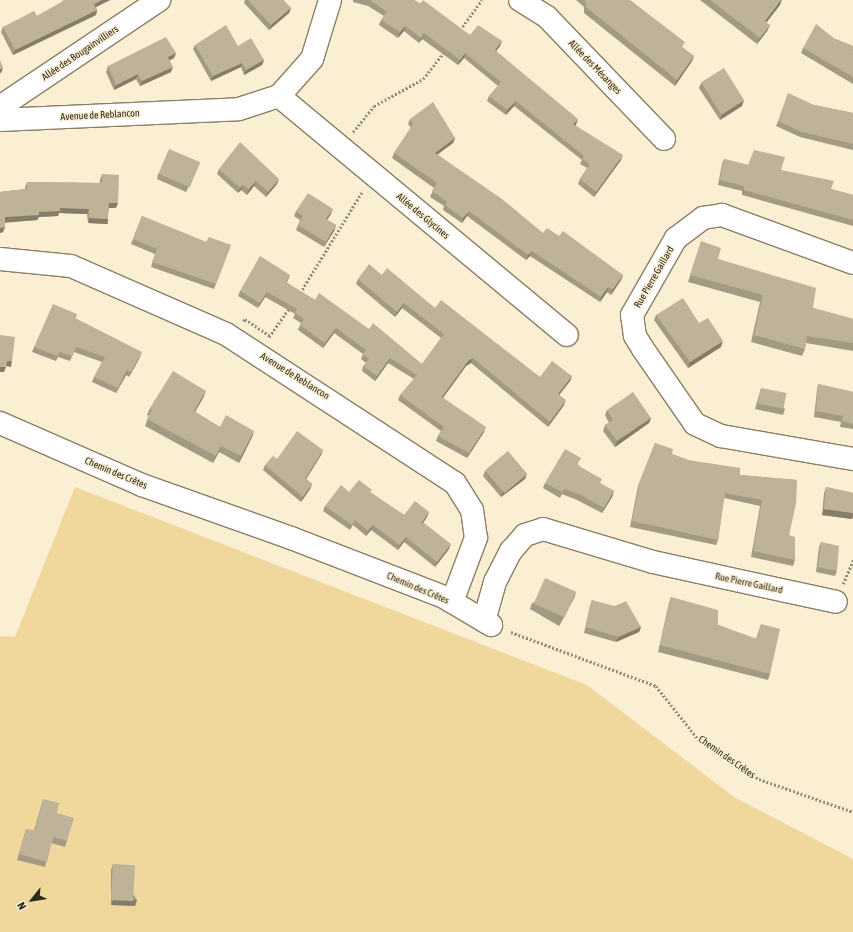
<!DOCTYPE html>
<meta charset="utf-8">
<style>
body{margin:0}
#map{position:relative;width:853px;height:932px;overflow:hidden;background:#fbefd3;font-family:"Asap Condensed",sans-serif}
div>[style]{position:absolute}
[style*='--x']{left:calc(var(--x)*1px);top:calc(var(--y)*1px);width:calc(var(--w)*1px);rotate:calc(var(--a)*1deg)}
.green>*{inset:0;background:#f0d89c}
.path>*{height:2.5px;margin-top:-1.25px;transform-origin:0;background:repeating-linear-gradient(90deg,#958d79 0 2px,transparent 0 4px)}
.roads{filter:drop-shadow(1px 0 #8a7f65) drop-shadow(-1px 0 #8a7f65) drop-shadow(0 1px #8a7f65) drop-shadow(0 -1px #8a7f65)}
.minor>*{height:22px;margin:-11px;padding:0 11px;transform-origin:11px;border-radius:11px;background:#fff}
.wall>*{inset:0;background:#a39a83}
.shaded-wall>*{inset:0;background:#857d6a;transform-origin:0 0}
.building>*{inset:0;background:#beb398;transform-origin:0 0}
span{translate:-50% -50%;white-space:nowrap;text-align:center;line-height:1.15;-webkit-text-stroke:3px #fbefd3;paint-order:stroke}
.street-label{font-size:10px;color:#2d291e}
.north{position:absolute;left:12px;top:880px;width:40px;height:40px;-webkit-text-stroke:3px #fbefd3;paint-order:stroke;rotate:240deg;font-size:11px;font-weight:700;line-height:16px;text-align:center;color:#2d291e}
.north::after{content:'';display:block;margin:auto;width:14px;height:18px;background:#2d291e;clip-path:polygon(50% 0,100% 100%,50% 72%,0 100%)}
</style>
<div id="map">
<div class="green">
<i style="clip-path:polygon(75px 487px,587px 685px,734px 797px,853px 859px,853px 932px,0 932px,0 636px,15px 637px)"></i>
</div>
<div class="path">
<i style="--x:460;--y:30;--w:37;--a:-54"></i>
<i style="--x:353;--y:132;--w:33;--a:-51"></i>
<i style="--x:374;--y:106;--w:56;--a:-28.9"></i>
<i style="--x:423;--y:79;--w:34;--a:-52"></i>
<i style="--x:300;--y:293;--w:119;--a:-58.5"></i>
<i style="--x:243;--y:321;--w:3;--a:-45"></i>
<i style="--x:245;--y:319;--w:30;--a:34"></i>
<i style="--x:269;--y:337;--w:35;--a:-55"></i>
<i style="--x:843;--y:584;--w:26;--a:-67"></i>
<i style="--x:511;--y:632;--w:155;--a:20.4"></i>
<i style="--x:656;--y:686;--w:69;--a:51.5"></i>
<i style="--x:699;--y:740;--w:72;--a:33"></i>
<i style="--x:759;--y:779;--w:100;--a:19.3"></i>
</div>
<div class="roads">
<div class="minor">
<i style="--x:520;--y:0;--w:32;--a:32"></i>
<i style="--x:547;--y:17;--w:169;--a:46.2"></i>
<i style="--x:279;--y:96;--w:374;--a:39.7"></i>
<i style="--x:0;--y:107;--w:192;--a:-33.9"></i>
<i style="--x:0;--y:120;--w:239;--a:-2.6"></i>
<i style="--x:239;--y:109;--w:42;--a:-18"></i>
<i style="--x:279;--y:96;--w:50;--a:-48.3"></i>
<i style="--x:312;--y:59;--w:62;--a:-73"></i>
<i style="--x:0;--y:259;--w:71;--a:5.6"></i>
<i style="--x:71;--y:266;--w:169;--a:23.7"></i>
<i style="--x:226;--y:334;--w:273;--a:33.1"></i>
<i style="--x:455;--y:483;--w:32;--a:58"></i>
<i style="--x:472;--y:510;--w:28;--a:82"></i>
<i style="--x:476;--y:538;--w:68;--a:110.6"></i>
<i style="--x:853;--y:263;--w:140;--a:-159.9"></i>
<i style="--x:722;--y:215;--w:19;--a:171"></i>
<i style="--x:703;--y:218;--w:34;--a:143"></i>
<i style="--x:676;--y:238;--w:89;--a:119.7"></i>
<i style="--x:632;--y:315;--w:21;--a:82"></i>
<i style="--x:635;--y:336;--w:15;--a:58"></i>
<i style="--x:643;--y:349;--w:91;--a:55.3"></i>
<i style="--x:695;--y:424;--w:29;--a:25"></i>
<i style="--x:721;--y:436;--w:134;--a:9.9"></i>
<i style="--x:0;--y:423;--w:155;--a:23.6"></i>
<i style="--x:142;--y:485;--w:158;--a:19.6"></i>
<i style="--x:291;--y:538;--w:164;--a:21.1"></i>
<i style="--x:444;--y:597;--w:55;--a:30.8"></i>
<i style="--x:484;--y:621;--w:41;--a:-74.2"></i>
<i style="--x:495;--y:582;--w:35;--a:-63"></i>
<i style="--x:511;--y:551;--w:21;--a:-49"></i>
<i style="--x:525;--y:535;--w:19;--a:-18"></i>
<i style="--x:543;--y:529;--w:115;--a:16.7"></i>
<i style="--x:653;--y:562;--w:187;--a:12.3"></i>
</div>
</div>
<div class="wall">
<i style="clip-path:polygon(63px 0,110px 0,96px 7px,97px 10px,96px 15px,13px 55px,1px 32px,3px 27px,37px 16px,64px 1px)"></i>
<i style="clip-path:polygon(245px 0,284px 0,284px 1px,291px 8px,289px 13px,269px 30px,244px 3px)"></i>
<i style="clip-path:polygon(353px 0,414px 0,470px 35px,502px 41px,500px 46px,496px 51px,576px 125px,575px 126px,621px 160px,594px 197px,578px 184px,580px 179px,587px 168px,580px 164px,582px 160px,514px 106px,506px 115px,487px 101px,489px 96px,498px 86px,464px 58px,458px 65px,422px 39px,419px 43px,404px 31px,398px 38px,379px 25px,381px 20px,384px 16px,368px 6px,353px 2px)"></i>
<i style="clip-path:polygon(576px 0,630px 0,683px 48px,694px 56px,692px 61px,675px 86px,584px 13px,584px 7px)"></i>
<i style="clip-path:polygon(700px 0,782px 0,780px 5px,766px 23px,770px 25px,767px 31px,757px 44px)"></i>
<i style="clip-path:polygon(835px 39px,853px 46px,853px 84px,801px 53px,803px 48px)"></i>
<i style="clip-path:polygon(195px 45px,238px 46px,264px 60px,262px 65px,244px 75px,241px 67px,211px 81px,193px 49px)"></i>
<i style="clip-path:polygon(176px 53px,174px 58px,170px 60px,171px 72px,140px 86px,136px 79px,114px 90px,106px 72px,108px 66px)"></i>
<i style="clip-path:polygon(701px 83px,742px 106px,720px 120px,699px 88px)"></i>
<i style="clip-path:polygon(814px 105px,853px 113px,853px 150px,800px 137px,776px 126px,778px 121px)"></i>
<i style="clip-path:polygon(410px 119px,455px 138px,453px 143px,437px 154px,543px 233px,559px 236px,623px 275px,621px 280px,611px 295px,607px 292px,600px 302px,530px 256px,526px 260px,467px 216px,462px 223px,443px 210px,444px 206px,430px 197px,434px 188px,392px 158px,394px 153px,411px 128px,408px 124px)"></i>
<i style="clip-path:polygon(724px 159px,748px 165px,781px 170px,831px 189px,853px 195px,853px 226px,742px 195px,742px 191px,718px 185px,722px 164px)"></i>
<i style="clip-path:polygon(198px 167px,186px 192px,157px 179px,158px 174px)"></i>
<i style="clip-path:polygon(219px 169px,277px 184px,266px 197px,254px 186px,247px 195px,241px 190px,238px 193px,217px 174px)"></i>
<i style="clip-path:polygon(102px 174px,116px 208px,109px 208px,106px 224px,88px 223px,87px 214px,59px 213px,58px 216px,39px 217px,37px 220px,5px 222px,3px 232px,0 233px,0 192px,25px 189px,25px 187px,27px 182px,100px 183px,100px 180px)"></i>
<i style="clip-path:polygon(296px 211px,331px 214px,327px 220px,336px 225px,334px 231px,324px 247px,296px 230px,300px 220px,294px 216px)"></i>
<i style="clip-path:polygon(142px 216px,206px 242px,231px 245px,214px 289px,151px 267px,155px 254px,131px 244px)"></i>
<i style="clip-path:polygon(699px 248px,718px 259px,813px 308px,853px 319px,853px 351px,806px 343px,805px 349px,802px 356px,751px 342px,760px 302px,688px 282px)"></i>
<i style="clip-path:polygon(290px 275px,287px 283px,315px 300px,369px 329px,422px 364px,441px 338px,402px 308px,395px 317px,356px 284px,358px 279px,382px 275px,435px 308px,540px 377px,572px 376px,570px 381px,559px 395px,564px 405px,548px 427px,471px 363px,466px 366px,443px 398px,484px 432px,467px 458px,436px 441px,438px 436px,441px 431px,398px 400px,400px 395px,414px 379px,388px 363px,375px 381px,362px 371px,363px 366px,366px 363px,361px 359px,363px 354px,334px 333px,323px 348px,298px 330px,301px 323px,293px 318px,295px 314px,265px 297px,258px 308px,238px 296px,240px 291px)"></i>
<i style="clip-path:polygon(77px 314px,75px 319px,140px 357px,129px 377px,126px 375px,116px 393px,92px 382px,94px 377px,102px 362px,74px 352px,70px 361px,58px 357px,56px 361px,32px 352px,34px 347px)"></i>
<i style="clip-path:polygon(656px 315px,699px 323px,721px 347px,688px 368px,654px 320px)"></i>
<i style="clip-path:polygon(818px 384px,853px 392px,853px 429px,840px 427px,841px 422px,814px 417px,817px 390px)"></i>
<i style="clip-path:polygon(761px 388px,785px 409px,783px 415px,755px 409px)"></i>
<i style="clip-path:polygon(206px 391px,203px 398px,195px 412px,220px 427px,254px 431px,252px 437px,239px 463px,219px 452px,213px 463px,145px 426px,149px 416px,147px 415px,150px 408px)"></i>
<i style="clip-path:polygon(607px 410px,651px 418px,649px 423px,615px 447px,603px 431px,605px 425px,609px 423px,605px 415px)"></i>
<i style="clip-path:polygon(655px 443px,672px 454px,688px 460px,740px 475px,797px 480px,789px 535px,795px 560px,793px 566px,751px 557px,760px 506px,724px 498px,718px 540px,716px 545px,630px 527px,638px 486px)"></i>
<i style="clip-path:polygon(323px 450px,321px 455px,306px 479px,312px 484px,310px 489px,301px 502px,263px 470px,265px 465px,277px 459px)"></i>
<i style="clip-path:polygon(579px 464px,578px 465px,601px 484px,614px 491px,612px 497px,602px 513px,577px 500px,562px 494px,560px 498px,543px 488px,545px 483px)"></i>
<i style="clip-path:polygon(485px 471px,525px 479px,501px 497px,483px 476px)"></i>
<i style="clip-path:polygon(826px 487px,853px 493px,853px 516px,852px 519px,822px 515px,824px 493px)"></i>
<i style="clip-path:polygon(349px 492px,371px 493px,404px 515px,429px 512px,427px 517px,423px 523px,449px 549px,435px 567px,404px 542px,398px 550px,371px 530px,366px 536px,353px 525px,350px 530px,323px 511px,325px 506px)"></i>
<i style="clip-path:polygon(821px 542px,837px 571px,835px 576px,816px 572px,819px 547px)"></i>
<i style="clip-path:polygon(576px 592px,574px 598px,559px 626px,530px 609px,532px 603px)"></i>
<i style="clip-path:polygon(671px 597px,718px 625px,756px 639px,761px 624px,770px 674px,768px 680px,658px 652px,669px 603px)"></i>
<i style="clip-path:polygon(592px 600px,641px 627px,639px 632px,616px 642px,584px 633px,590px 606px)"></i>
<i style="clip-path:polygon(43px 799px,57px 813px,67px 841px,65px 847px,51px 843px,45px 867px,17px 860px,26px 829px,34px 831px)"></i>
<i style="clip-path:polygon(113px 864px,137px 900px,135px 906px,111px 905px,111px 870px)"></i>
</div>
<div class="shaded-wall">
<i style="clip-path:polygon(102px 0,110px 0,92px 9px,94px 4px)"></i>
<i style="clip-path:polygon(781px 0,780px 5px,762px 28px,765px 21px)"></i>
<i style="clip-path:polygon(291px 8px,289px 13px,269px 30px,271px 25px)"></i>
<i style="clip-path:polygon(97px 10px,96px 15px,13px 55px,15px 50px)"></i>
<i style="clip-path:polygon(770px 25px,767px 31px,757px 44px,760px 38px)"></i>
<i style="clip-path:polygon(405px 26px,404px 31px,398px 38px,400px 32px)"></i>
<i style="clip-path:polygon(424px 33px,422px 39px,419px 43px,421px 38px)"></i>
<i style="clip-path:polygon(502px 41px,500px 46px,493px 55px,495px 50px)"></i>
<i style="clip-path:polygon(176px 53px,174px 58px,166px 62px,168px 57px)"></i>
<i style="clip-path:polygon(465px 53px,464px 58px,458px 65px,460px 60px)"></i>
<i style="clip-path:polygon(694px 56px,692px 61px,675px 86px,677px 80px)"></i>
<i style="clip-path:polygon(264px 60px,262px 65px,244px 75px,246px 70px)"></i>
<i style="clip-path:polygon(242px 63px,241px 67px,211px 81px,213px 76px)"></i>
<i style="clip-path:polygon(173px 67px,171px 72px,140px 86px,142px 81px)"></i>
<i style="clip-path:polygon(3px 68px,1px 73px,0 73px,0 69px)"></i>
<i style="clip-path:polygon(138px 74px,136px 79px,114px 90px,116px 85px)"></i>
<i style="clip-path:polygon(744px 100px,742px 106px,720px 120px,722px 115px)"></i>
<i style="clip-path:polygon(516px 101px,514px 106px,506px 115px,507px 110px)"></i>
<i style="clip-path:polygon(578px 119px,576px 125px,572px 130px,573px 124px)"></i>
<i style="clip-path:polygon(455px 138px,453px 143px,433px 158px,435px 153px)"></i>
<i style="clip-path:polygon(623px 155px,621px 160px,594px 197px,596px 192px)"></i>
<i style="clip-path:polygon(200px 162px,198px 167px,186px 192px,188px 187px)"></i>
<i style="clip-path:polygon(279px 179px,277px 184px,266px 197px,268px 192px)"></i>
<i style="clip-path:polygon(256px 181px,254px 186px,247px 195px,249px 189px)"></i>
<i style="clip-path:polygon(243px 185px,241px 190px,238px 193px,240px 188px)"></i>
<i style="clip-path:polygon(109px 203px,118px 203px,116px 208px,107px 208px)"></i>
<i style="clip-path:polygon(60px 208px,89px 209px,87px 214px,59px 213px,58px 216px,39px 217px,37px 220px,3px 223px,5px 217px)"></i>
<i style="clip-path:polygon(333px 209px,331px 214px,324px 224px,326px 219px)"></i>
<i style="clip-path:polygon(469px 211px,467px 216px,462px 223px,463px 218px)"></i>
<i style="left:89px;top:218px;width:19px;height:5px;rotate:3deg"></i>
<i style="clip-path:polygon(336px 225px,334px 231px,324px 247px,326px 242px)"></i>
<i style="clip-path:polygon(5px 227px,3px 232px,0 233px,0 228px)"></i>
<i style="clip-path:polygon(532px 251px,530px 256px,526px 260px,528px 255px)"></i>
<i style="clip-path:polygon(623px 275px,621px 280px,611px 295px,613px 289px)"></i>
<i style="clip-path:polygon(608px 287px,607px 292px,600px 302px,601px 297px)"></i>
<i style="clip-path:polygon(267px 292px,265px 297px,258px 308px,260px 303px)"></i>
<i style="clip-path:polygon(404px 303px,402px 308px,395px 317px,397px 312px)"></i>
<i style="clip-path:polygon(336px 328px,334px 333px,323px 348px,325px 343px)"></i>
<i style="clip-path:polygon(723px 341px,721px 347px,688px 368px,690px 362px)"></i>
<i style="clip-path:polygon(142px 352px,140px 357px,129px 377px,131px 372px)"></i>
<i style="clip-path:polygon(390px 358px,388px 363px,375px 381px,377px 376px)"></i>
<i style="clip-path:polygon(473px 358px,471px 363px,466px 366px,440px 402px,442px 397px,468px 361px)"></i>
<i style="clip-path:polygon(7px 361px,12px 361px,11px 367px,5px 366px)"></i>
<i style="clip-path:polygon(0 367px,6px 367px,4px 372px,0 372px)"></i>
<i style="clip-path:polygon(127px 370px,126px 375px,116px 393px,118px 388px)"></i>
<i style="clip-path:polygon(572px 376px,570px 381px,556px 399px,558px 394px)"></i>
<i style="clip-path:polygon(206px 391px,203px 398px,191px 418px,194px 411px)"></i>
<i style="clip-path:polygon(566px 400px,564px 405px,548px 427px,550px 422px)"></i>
<i style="clip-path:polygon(651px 418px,649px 423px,615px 447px,617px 441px)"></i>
<i style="clip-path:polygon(486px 427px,484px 432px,467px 458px,469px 453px)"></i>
<i style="clip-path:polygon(254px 431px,252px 437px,239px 463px,241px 456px)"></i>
<i style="clip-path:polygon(221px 446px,219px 452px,213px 463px,216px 456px)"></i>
<i style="clip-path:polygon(323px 450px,321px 455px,303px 484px,305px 479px)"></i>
<i style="clip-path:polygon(527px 474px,525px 479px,501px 497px,503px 492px)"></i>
<i style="clip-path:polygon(312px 484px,310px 489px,301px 502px,303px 497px)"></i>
<i style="clip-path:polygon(614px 491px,612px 497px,602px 513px,604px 508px)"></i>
<i style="clip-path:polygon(824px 509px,853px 513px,853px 516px,852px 519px,822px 515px)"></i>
<i style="clip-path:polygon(429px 512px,427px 517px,419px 529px,421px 524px)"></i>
<i style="clip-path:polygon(373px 525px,371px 530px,366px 536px,368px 531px)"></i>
<i style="clip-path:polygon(406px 537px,404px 542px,398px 550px,400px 545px)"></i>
<i style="clip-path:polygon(451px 544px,449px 549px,435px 567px,437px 562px)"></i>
<i style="clip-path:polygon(576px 592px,574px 598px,559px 626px,561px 621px)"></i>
<i style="clip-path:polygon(641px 627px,639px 632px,616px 642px,618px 637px)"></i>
<i style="clip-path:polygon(113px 900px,137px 900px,135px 906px,111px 905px)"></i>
</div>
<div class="building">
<i style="clip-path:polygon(65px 0,102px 0,94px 4px,97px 10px,15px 50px,3px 27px,34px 11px,37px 16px)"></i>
<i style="clip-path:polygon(248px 0,283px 0,291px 8px,271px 25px)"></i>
<i style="clip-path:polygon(368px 0,414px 0,420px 4px,423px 0,470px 35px,478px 25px,502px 41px,495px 50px,578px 119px,573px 124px,623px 155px,596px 192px,580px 179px,590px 164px,582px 159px,584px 156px,516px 101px,507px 110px,489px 96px,501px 82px,465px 53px,460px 60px,424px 33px,421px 38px,405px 26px,400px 32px,381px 20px,387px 12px,370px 0)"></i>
<i style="clip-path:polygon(584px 0,630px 0,685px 42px,682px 47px,694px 56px,677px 80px,586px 7px,586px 2px)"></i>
<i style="clip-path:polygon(710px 0,781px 0,765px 21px,770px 25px,760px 38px)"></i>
<i style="clip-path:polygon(816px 24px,835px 39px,853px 46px,853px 50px,852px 51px,853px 51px,853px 77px,803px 48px)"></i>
<i style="clip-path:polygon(226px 25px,238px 46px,251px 38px,264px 60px,246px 70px,242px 63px,213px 76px,195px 45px)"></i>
<i style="clip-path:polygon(166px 37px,176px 53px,168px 57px,173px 67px,142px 81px,138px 74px,116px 85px,108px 66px)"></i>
<i style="clip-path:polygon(0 60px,3px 68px,0 69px)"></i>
<i style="left:724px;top:68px;width:38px;height:27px;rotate:58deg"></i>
<i style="clip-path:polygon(788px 93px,814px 105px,853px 113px,853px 144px,802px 132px,778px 121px)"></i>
<i style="clip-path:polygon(433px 102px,455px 138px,435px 153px,502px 199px,543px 233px,547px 228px,559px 236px,563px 231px,623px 275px,613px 289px,608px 287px,601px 297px,532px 251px,528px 255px,469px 211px,463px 218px,445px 205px,447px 202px,432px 191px,437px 183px,394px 153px,413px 124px,410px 119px)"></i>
<i style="clip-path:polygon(240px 142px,279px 179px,268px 192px,256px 181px,249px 189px,243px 185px,240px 188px,219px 169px)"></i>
<i style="left:169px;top:149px;width:34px;height:27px;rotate:23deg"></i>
<i style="clip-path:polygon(754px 150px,785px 157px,781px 170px,834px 181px,831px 189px,853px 195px,853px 220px,744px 190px,744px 186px,720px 180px,724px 159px,748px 165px)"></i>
<i style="clip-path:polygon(102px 174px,119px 175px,118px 203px,109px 203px,108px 219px,89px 218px,89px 209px,60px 208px,60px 211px,39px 212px,39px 215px,5px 217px,5px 227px,0 228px,0 192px,27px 189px,27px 182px,102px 183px)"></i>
<i style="clip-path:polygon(308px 193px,333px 209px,326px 219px,336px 225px,326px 242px,298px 225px,303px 216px,296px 211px)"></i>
<i style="clip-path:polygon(142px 216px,206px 242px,209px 237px,231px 245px,216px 284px,152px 262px,157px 249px,133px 239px)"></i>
<i style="clip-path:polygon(701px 241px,721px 248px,718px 259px,816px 288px,813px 308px,853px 319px,853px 343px,807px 336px,805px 349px,754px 335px,763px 295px,690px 275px)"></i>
<i style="clip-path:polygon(260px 256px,290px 275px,286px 282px,315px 300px,319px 293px,369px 329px,373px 323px,422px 364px,444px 334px,404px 303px,397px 312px,358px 279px,369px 264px,382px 275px,387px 268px,435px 308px,441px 300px,540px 377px,552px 361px,572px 376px,558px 394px,566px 400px,550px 422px,473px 358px,468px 361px,442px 397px,486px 427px,469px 453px,438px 436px,444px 427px,400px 395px,417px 375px,390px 358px,377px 376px,363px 366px,369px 359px,363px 354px,366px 350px,336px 328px,325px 343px,300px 325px,304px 319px,295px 313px,297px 309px,267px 292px,260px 303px,240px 291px)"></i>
<i style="clip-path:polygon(683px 298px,699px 323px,708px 318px,723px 341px,690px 362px,656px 315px)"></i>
<i style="clip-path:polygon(53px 304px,77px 314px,75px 318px,142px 352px,131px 372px,127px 370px,118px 388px,94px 377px,105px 357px,76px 347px,72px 356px,60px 352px,57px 356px,34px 347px)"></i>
<i style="clip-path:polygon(0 335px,15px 337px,12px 361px,7px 361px,6px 367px,0 367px)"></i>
<i style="clip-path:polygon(173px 371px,206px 391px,194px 411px,220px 427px,226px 415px,254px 431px,241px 456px,221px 446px,216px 456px,147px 419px,152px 410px,150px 408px)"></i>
<i style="clip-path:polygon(818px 384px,853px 392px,853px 424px,842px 421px,843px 416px,816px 411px)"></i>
<i style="left:761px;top:388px;width:26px;height:16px;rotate:11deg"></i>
<i style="clip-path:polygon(633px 392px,651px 418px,617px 441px,605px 425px,613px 420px,607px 410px)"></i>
<i style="clip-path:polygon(297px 431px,323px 450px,305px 479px,312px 484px,303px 497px,265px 465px,273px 456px,277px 459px)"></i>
<i style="clip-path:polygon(655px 443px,673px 449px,672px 454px,688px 460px,740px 468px,740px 475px,797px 480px,796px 504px,789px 535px,795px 537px,795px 560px,753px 551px,762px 500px,725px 493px,718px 540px,632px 521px,640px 481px)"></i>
<i style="clip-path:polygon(565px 449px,581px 458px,577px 465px,602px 479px,600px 483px,614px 491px,604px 508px,579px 494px,564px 489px,562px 492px,545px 483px)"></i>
<i style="left:508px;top:451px;width:30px;height:30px;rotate:50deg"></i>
<i style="clip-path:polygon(359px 480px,372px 490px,370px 492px,404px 515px,415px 501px,429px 512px,421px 524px,424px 523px,451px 544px,437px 562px,406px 537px,400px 545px,373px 525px,368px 531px,355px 520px,352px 525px,325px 506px,341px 485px,349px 492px)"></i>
<i style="clip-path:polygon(826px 487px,853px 493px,853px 513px,824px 509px)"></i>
<i style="clip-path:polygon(821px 542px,839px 546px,837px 571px,818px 567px)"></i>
<i style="left:545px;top:578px;width:34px;height:28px;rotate:24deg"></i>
<i style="clip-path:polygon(671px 597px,718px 610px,718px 625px,757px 639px,761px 624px,780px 629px,770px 674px,660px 645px)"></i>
<i style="clip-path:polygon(592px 600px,615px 606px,626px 601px,641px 627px,618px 637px,586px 627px)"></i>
<i style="clip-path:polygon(43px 799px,59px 803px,57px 813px,74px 818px,67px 841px,53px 837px,47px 862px,19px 854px,26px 829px,35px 831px)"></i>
<i style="left:113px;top:864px;width:22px;height:36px;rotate:3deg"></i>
</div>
<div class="street-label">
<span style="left:80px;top:53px;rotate:-34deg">Allée des Bougainvilliers</span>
<span style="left:595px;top:67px;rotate:46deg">Allée des Mésanges</span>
<span style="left:100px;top:115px;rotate:-3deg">Avenue de Reblancon</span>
<span style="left:423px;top:216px;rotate:40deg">Allée des Glycines</span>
<span style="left:654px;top:277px;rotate:-60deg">Rue Pierre Gaillard</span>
<span style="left:295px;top:376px;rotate:32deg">Avenue de Reblancon</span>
<span style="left:116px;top:473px;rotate:23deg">Chemin des Crêtes</span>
<span style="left:749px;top:583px;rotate:12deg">Rue Pierre Gaillard</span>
<span style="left:418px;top:588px;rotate:23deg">Chemin des Crêtes</span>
<span style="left:727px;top:757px;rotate:35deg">Chemin des Crêtes</span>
</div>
<div class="north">N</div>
</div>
